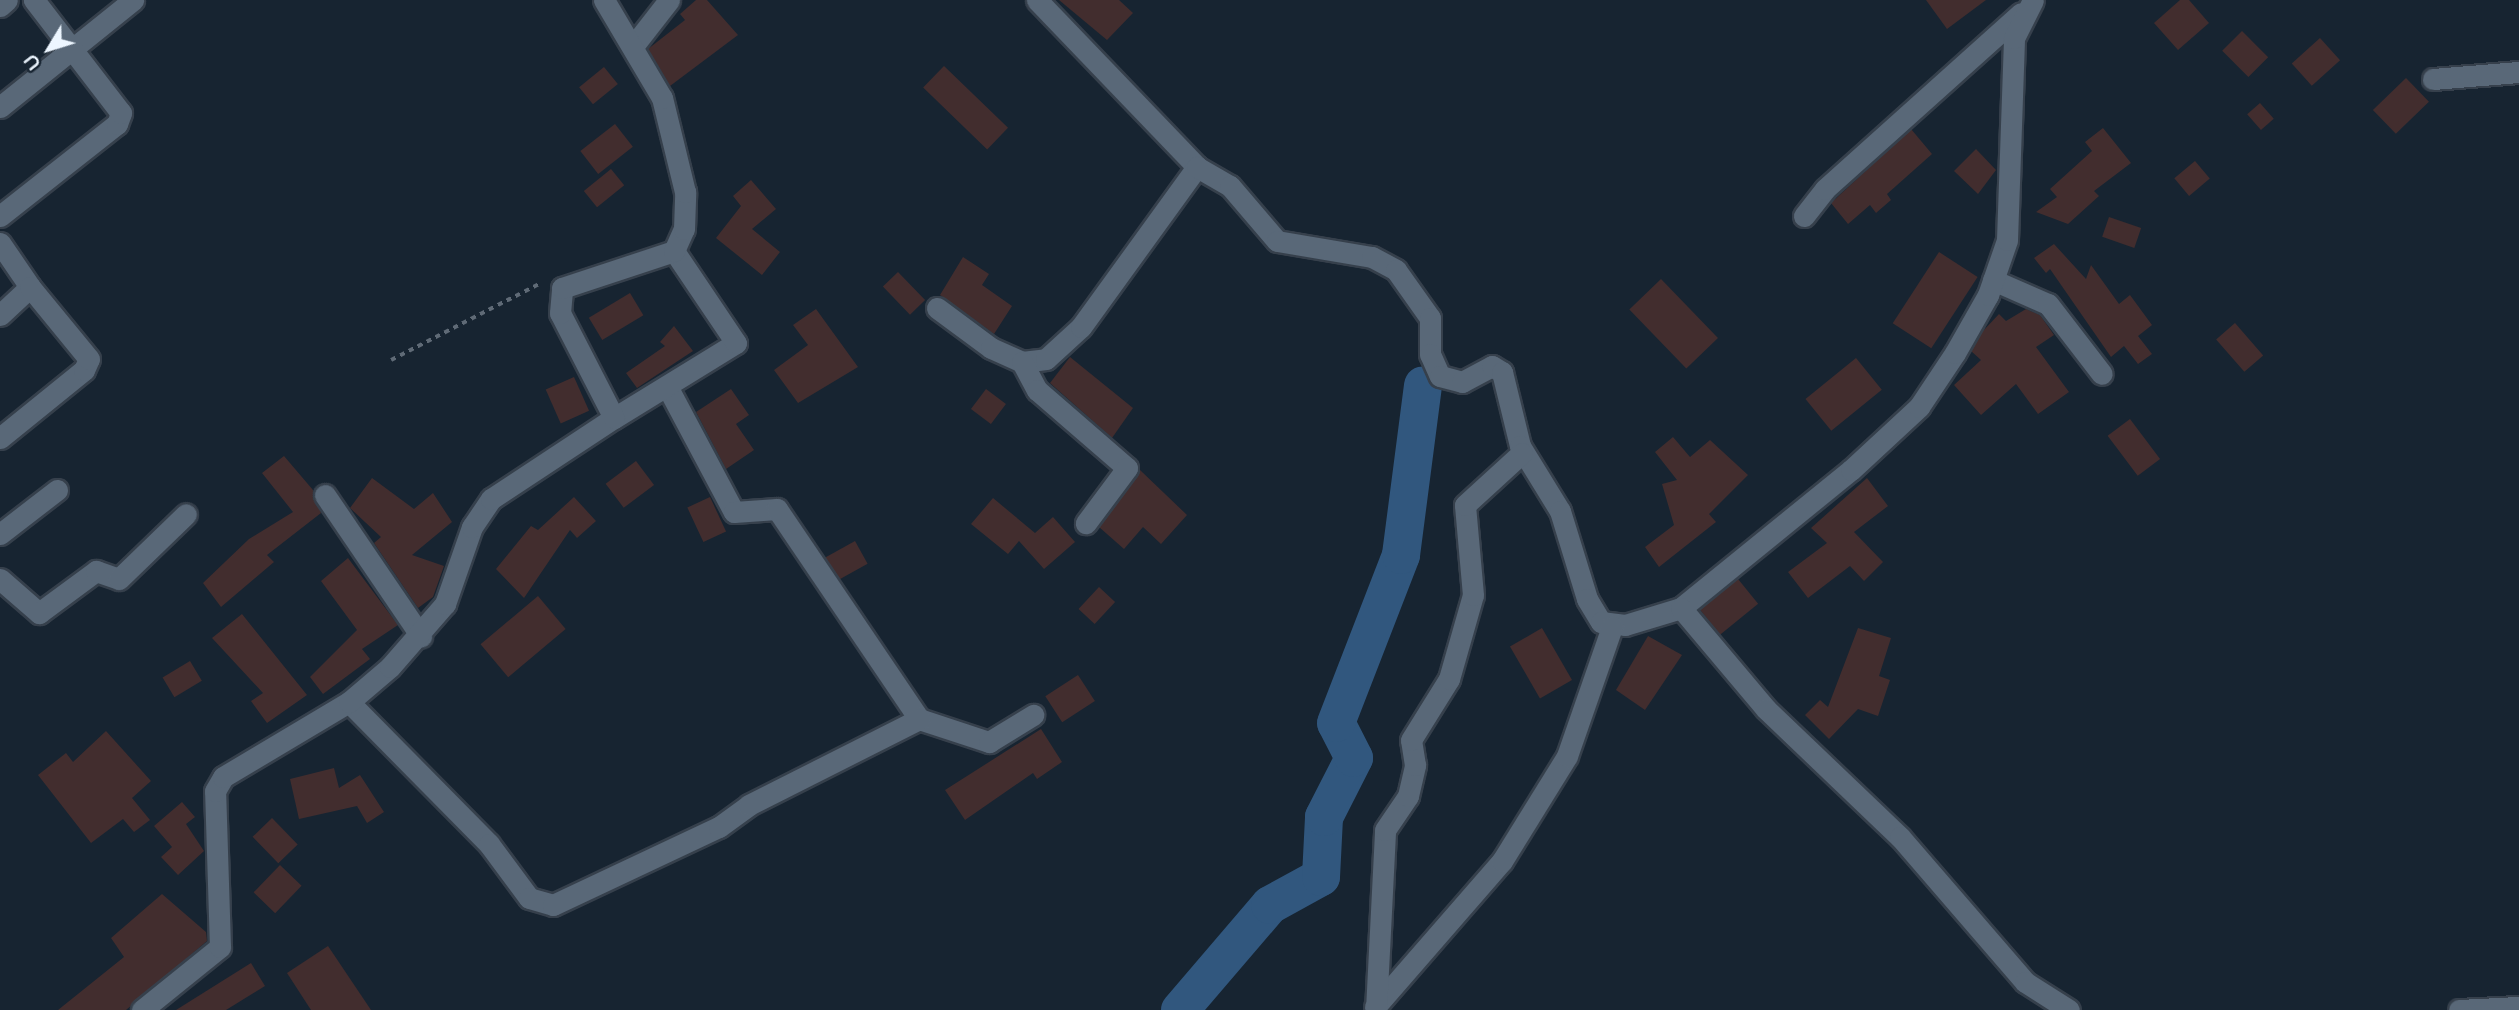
<!DOCTYPE html>
<style>
body{margin:0}
#map{position:relative;width:2519px;height:1010px;overflow:hidden;background:#172431;font-family:"Varela Round",sans-serif}
div>[style]{position:absolute}
[style*='--x']{left:calc(var(--x)*1px);top:calc(var(--y)*1px);width:calc(var(--w)*1px);rotate:calc(var(--a)*1deg)}
.river>*{height:38px;margin:-19px;padding:0 19px;transform-origin:19px;border-radius:19px;background:#31577e}
.building>*{inset:0;background:#422d2e;transform-origin:0 0}
.path>*{height:3.5px;margin-top:-1.75px;transform-origin:0;background:repeating-linear-gradient(90deg,#5f6a76 0 5px,transparent 0 10px)}
.roads{filter:drop-shadow(2px 0 #36404c) drop-shadow(-2px 0 #36404c) drop-shadow(0 2px #36404c) drop-shadow(0 -2px #36404c)}
.minor>*{height:21px;margin:-10.5px;padding:0 10.5px;transform-origin:10.5px;border-radius:10.5px;background:#596878}
span{translate:-50% -50%;white-space:nowrap;text-align:center;line-height:1.15;-webkit-text-stroke:7px #172431;paint-order:stroke}
.north{position:absolute;left:14px;top:14px;width:70px;height:70px;-webkit-text-stroke:5px #172431;paint-order:stroke;rotate:232deg;font-size:19px;font-weight:700;line-height:28px;text-align:center;color:#edf6ff}
.north::after{content:'';display:block;margin:auto;width:24px;height:32px;background:#edf6ff;clip-path:polygon(50% 0,100% 100%,50% 72%,0 100%)}
</style>
<div id="map">
<div class="river">
<i style="--x:1180;--y:1010;--w:138;--a:-49.4"></i>
<i style="--x:1270;--y:905;--w:58;--a:-28.8"></i>
<i style="--x:1321;--y:877;--w:60;--a:-87.1"></i>
<i style="--x:1324;--y:817;--w:66;--a:-63"></i>
<i style="--x:1354;--y:758;--w:39;--a:-117"></i>
<i style="--x:1336;--y:723;--w:180;--a:-68.8"></i>
<i style="--x:1401;--y:555;--w:171;--a:-82.6"></i>
</div>
<div class="building">
<i style="clip-path:polygon(696px 0,707px 0,738px 35px,670px 86px,648px 49px,685px 20px,680px 14px)"></i>
<i style="clip-path:polygon(1059px 0,1119px 0,1133px 13px,1107px 40px)"></i>
<i style="clip-path:polygon(1926px 0,1986px 0,1947px 29px)"></i>
<i style="clip-path:polygon(2180px 0,2189px 0,2209px 23px,2178px 50px,2154px 23px)"></i>
<i style="left:2242px;top:31px;width:37px;height:28px;rotate:45deg"></i>
<i style="left:2320px;top:38px;width:30px;height:38px;rotate:48deg"></i>
<i style="left:944px;top:66px;width:89px;height:30px;rotate:44deg"></i>
<i style="left:604px;top:67px;width:22px;height:32px;rotate:51deg"></i>
<i style="left:2406px;top:78px;width:33px;height:46px;rotate:46deg"></i>
<i style="left:2260px;top:103px;width:21px;height:17px;rotate:49deg"></i>
<i style="left:615px;top:124px;width:29px;height:44px;rotate:52deg"></i>
<i style="clip-path:polygon(2103px 128px,2131px 163px,2094px 191px,2099px 196px,2068px 224px,2036px 212px,2057px 197px,2050px 189px,2092px 151px,2085px 142px)"></i>
<i style="clip-path:polygon(1911px 129px,1932px 154px,1887px 194px,1891px 200px,1876px 213px,1870px 205px,1848px 224px,1831px 203px)"></i>
<i style="clip-path:polygon(1976px 149px,1996px 170px,1978px 194px,1954px 171px)"></i>
<i style="left:2195px;top:161px;width:23px;height:27px;rotate:50deg"></i>
<i style="left:611px;top:169px;width:21px;height:35px;rotate:51deg"></i>
<i style="clip-path:polygon(751px 180px,776px 209px,752px 229px,780px 252px,762px 275px,716px 238px,741px 206px,733px 196px)"></i>
<i style="left:2109px;top:217px;width:34px;height:21px;rotate:19deg"></i>
<i style="clip-path:polygon(2054px 244px,2086px 279px,2091px 265px,2119px 304px,2130px 295px,2152px 325px,2138px 336px,2152px 354px,2138px 364px,2124px 346px,2111px 357px,2050px 269px,2046px 273px,2034px 258px)"></i>
<i style="left:1939px;top:252px;width:46px;height:85px;rotate:33deg"></i>
<i style="clip-path:polygon(963px 257px,989px 274px,982px 285px,1012px 306px,994px 334px,940px 295px)"></i>
<i style="left:898px;top:272px;width:39px;height:21px;rotate:46deg"></i>
<i style="left:1661px;top:279px;width:82px;height:44px;rotate:46deg"></i>
<i style="left:630px;top:293px;width:26px;height:48px;rotate:59deg"></i>
<i style="clip-path:polygon(816px 309px,858px 367px,798px 403px,774px 370px,808px 345px,793px 325px)"></i>
<i style="clip-path:polygon(2026px 309px,2040px 315px,2054px 335px,2036px 347px,2069px 392px,2038px 414px,2016px 384px,1981px 415px,1954px 385px,1981px 360px,1971px 351px,1982px 332px,1999px 314px,2006px 321px)"></i>
<i style="left:2235px;top:323px;width:43px;height:25px;rotate:49deg"></i>
<i style="clip-path:polygon(674px 326px,693px 351px,637px 388px,626px 373px,665px 346px,660px 342px)"></i>
<i style="clip-path:polygon(1070px 357px,1133px 408px,1112px 438px,1050px 383px)"></i>
<i style="left:1856px;top:358px;width:41px;height:65px;rotate:51deg"></i>
<i style="left:574px;top:377px;width:37px;height:31px;rotate:66deg"></i>
<i style="clip-path:polygon(731px 389px,749px 415px,736px 424px,754px 450px,726px 469px,696px 412px)"></i>
<i style="left:986px;top:389px;width:25px;height:25px;rotate:37deg"></i>
<i style="left:2130px;top:419px;width:50px;height:28px;rotate:53deg"></i>
<i style="clip-path:polygon(1673px 437px,1690px 457px,1710px 440px,1748px 475px,1709px 514px,1716px 522px,1659px 567px,1645px 547px,1674px 525px,1662px 484px,1677px 480px,1655px 452px)"></i>
<i style="clip-path:polygon(284px 456px,313px 490px,321px 513px,267px 555px,274px 562px,221px 607px,203px 583px,249px 539px,293px 512px,262px 473px)"></i>
<i style="left:636px;top:461px;width:30px;height:38px;rotate:53deg"></i>
<i style="clip-path:polygon(1140px 470px,1187px 515px,1161px 544px,1143px 527px,1124px 549px,1099px 527px)"></i>
<i style="clip-path:polygon(372px 478px,414px 509px,433px 493px,452px 522px,412px 555px,444px 566px,433px 597px,418px 608px,374px 543px,381px 537px,350px 508px)"></i>
<i style="clip-path:polygon(1867px 478px,1888px 506px,1854px 532px,1883px 562px,1864px 581px,1850px 566px,1808px 598px,1788px 572px,1827px 543px,1811px 528px)"></i>
<i style="clip-path:polygon(574px 497px,596px 521px,577px 538px,570px 530px,524px 598px,496px 569px,531px 526px,538px 530px)"></i>
<i style="left:710px;top:497px;width:38px;height:25px;rotate:65deg"></i>
<i style="clip-path:polygon(993px 498px,1035px 533px,1053px 517px,1075px 542px,1044px 569px,1019px 541px,1008px 554px,971px 524px)"></i>
<i style="left:855px;top:541px;width:26px;height:34px;rotate:61deg"></i>
<i style="clip-path:polygon(348px 558px,398px 625px,362px 649px,370px 659px,323px 694px,310px 677px,357px 630px,321px 581px)"></i>
<i style="left:1738px;top:579px;width:32px;height:49px;rotate:51deg"></i>
<i style="left:1099px;top:587px;width:22px;height:30px;rotate:43deg"></i>
<i style="left:538px;top:596px;width:43px;height:75px;rotate:50deg"></i>
<i style="clip-path:polygon(242px 614px,307px 695px,267px 723px,251px 701px,263px 693px,212px 638px)"></i>
<i style="left:1542px;top:628px;width:60px;height:37px;rotate:60deg"></i>
<i style="clip-path:polygon(1858px 628px,1891px 638px,1879px 676px,1890px 680px,1878px 716px,1858px 709px,1829px 739px,1805px 715px,1820px 700px,1828px 707px)"></i>
<i style="clip-path:polygon(1648px 636px,1682px 655px,1645px 710px,1616px 690px)"></i>
<i style="left:190px;top:661px;width:23px;height:32px;rotate:59deg"></i>
<i style="left:1078px;top:675px;width:31px;height:39px;rotate:57deg"></i>
<i style="clip-path:polygon(1041px 729px,1062px 762px,1037px 779px,1033px 773px,965px 820px,945px 790px)"></i>
<i style="clip-path:polygon(106px 731px,151px 781px,132px 798px,150px 820px,134px 832px,123px 819px,91px 843px,38px 775px,66px 753px,73px 762px)"></i>
<i style="clip-path:polygon(334px 768px,339px 788px,360px 775px,384px 812px,367px 823px,357px 806px,299px 819px,290px 779px)"></i>
<i style="clip-path:polygon(182px 802px,195px 817px,186px 824px,204px 851px,178px 875px,161px 857px,172px 847px,154px 826px)"></i>
<i style="left:272px;top:818px;width:37px;height:27px;rotate:46deg"></i>
<i style="left:280px;top:865px;width:30px;height:38px;rotate:44deg"></i>
<i style="clip-path:polygon(162px 894px,206px 932px,207px 941px,126px 1010px,58px 1010px,124px 957px,111px 938px)"></i>
<i style="clip-path:polygon(328px 946px,371px 1010px,311px 1010px,287px 973px)"></i>
<i style="clip-path:polygon(251px 963px,265px 986px,226px 1010px,176px 1010px)"></i>
</div>
<div class="path">
<i style="--x:391;--y:360;--w:169;--a:-27.2"></i>
</div>
<div class="roads">
<div class="minor">
<i style="--x:1037;--y:0;--w:231;--a:46.2"></i>
<i style="--x:0;--y:6;--w:9;--a:-41"></i>
<i style="--x:634;--y:45;--w:57;--a:-52.1"></i>
<i style="--x:2433;--y:79;--w:86;--a:-4.7"></i>
<i style="--x:0;--y:107;--w:171;--a:-38.8"></i>
<i style="--x:0;--y:216;--w:149;--a:-38.2"></i>
<i style="--x:117;--y:124;--w:12;--a:-70"></i>
<i style="--x:121;--y:113;--w:143;--a:-127.6"></i>
<i style="--x:1804;--y:216;--w:34;--a:-52"></i>
<i style="--x:1825;--y:189;--w:263;--a:-41.9"></i>
<i style="--x:0;--y:243;--w:53;--a:55.7"></i>
<i style="--x:30;--y:287;--w:41;--a:137"></i>
<i style="--x:1993;--y:280;--w:60;--a:23.6"></i>
<i style="--x:2048;--y:304;--w:88;--a:52.4"></i>
<i style="--x:937;--y:308;--w:67;--a:36.5"></i>
<i style="--x:991;--y:348;--w:34;--a:24"></i>
<i style="--x:1022;--y:362;--w:24;--a:-7"></i>
<i style="--x:1046;--y:359;--w:47;--a:-42.4"></i>
<i style="--x:1081;--y:327;--w:198;--a:-54.1"></i>
<i style="--x:1197;--y:167;--w:38;--a:30"></i>
<i style="--x:1230;--y:186;--w:72;--a:49.5"></i>
<i style="--x:1277;--y:241;--w:96;--a:9.6"></i>
<i style="--x:1372;--y:257;--w:27;--a:28"></i>
<i style="--x:1396;--y:270;--w:59;--a:54.7"></i>
<i style="--x:1430;--y:318;--w:36;--a:90"></i>
<i style="--x:1430;--y:354;--w:24;--a:66"></i>
<i style="--x:1440;--y:376;--w:23;--a:15"></i>
<i style="--x:1462;--y:382;--w:34;--a:-28"></i>
<i style="--x:1492;--y:366;--w:12;--a:31"></i>
<i style="--x:1502;--y:372;--w:76;--a:76.3"></i>
<i style="--x:1520;--y:446;--w:76;--a:58.4"></i>
<i style="--x:1560;--y:511;--w:92;--a:72.9"></i>
<i style="--x:1587;--y:599;--w:27;--a:59"></i>
<i style="--x:1601;--y:622;--w:24;--a:7"></i>
<i style="--x:1625;--y:625;--w:59;--a:-16.9"></i>
<i style="--x:1681;--y:608;--w:219;--a:-39.1"></i>
<i style="--x:1851;--y:470;--w:93;--a:-42.8"></i>
<i style="--x:1919;--y:407;--w:65;--a:-56.3"></i>
<i style="--x:1955;--y:353;--w:67;--a:-60.4"></i>
<i style="--x:1988;--y:295;--w:58;--a:-70.9"></i>
<i style="--x:2007;--y:240;--w:202;--a:-88"></i>
<i style="--x:2014;--y:38;--w:42;--a:-63.4"></i>
<i style="--x:1022;--y:362;--w:32;--a:62"></i>
<i style="--x:1037;--y:390;--w:119;--a:40.9"></i>
<i style="--x:1127;--y:468;--w:69;--a:126.7"></i>
<i style="--x:669;--y:390;--w:138;--a:62"></i>
<i style="--x:734;--y:512;--w:43;--a:-4"></i>
<i style="--x:777;--y:509;--w:254;--a:55.9"></i>
<i style="--x:919;--y:719;--w:74;--a:18.2"></i>
<i style="--x:989;--y:742;--w:52;--a:-31.5"></i>
<i style="--x:614;--y:418;--w:143;--a:-31.6"></i>
<i style="--x:736;--y:343;--w:111;--a:-124"></i>
<i style="--x:0;--y:438;--w:108;--a:-39"></i>
<i style="--x:84;--y:370;--w:12;--a:-66"></i>
<i style="--x:89;--y:359;--w:93;--a:-129.3"></i>
<i style="--x:325;--y:495;--w:171;--a:55.8"></i>
<i style="--x:0;--y:534;--w:72;--a:-37.7"></i>
<i style="--x:0;--y:579;--w:52;--a:41.1"></i>
<i style="--x:39;--y:613;--w:71;--a:-36.4"></i>
<i style="--x:96;--y:571;--w:24;--a:19"></i>
<i style="--x:119;--y:579;--w:93;--a:-44.1"></i>
<i style="--x:1681;--y:608;--w:132;--a:49.9"></i>
<i style="--x:1766;--y:709;--w:185;--a:43.7"></i>
<i style="--x:1900;--y:837;--w:191;--a:49.2"></i>
<i style="--x:2025;--y:982;--w:52;--a:32.5"></i>
<i style="--x:349;--y:702;--w:199;--a:45.4"></i>
<i style="--x:489;--y:844;--w:67;--a:53.5"></i>
<i style="--x:529;--y:898;--w:25;--a:16"></i>
<i style="--x:553;--y:905;--w:183;--a:-25.2"></i>
<i style="--x:719;--y:827;--w:37;--a:-36"></i>
<i style="--x:749;--y:805;--w:191;--a:-26.8"></i>
<i style="--x:1375;--y:1007;--w:194;--a:-49"></i>
<i style="--x:1502;--y:861;--w:123;--a:-58.2"></i>
<i style="--x:1567;--y:756;--w:137;--a:-70.8"></i>
<i style="--x:142;--y:1010;--w:100;--a:-38.9"></i>
<i style="--x:220;--y:947;--w:156;--a:-91.8"></i>
<i style="--x:215;--y:791;--w:16;--a:-60"></i>
<i style="--x:223;--y:777;--w:147;--a:-30.8"></i>
<i style="--x:349;--y:702;--w:54;--a:-40.5"></i>
<i style="--x:390;--y:667;--w:84;--a:-48.9"></i>
<i style="--x:445;--y:604;--w:82;--a:-70.7"></i>
<i style="--x:472;--y:527;--w:34;--a:-56"></i>
<i style="--x:491;--y:499;--w:147;--a:-33.4"></i>
<i style="--x:614;--y:418;--w:118;--a:-117.2"></i>
<i style="--x:560;--y:313;--w:25;--a:-85"></i>
<i style="--x:562;--y:288;--w:118;--a:-18.3"></i>
<i style="--x:674;--y:251;--w:24;--a:-66"></i>
<i style="--x:684;--y:229;--w:37;--a:-88"></i>
<i style="--x:685;--y:192;--w:97;--a:-103.7"></i>
<i style="--x:662;--y:98;--w:114;--a:-120.6"></i>
<i style="--x:1376;--y:1010;--w:180;--a:-87.1"></i>
<i style="--x:1385;--y:830;--w:41;--a:-55.9"></i>
<i style="--x:1408;--y:796;--w:32;--a:-77"></i>
<i style="--x:1415;--y:765;--w:25;--a:-99"></i>
<i style="--x:1411;--y:740;--w:72;--a:-58.1"></i>
<i style="--x:1449;--y:679;--w:87;--a:-74.1"></i>
<i style="--x:1473;--y:595;--w:90;--a:-95.1"></i>
<i style="--x:1465;--y:505;--w:77;--a:-42.4"></i>
<i style="--x:2459;--y:1010;--w:60;--a:-2.9"></i>
</div>
</div>
<div class="north">U</div>
</div>
